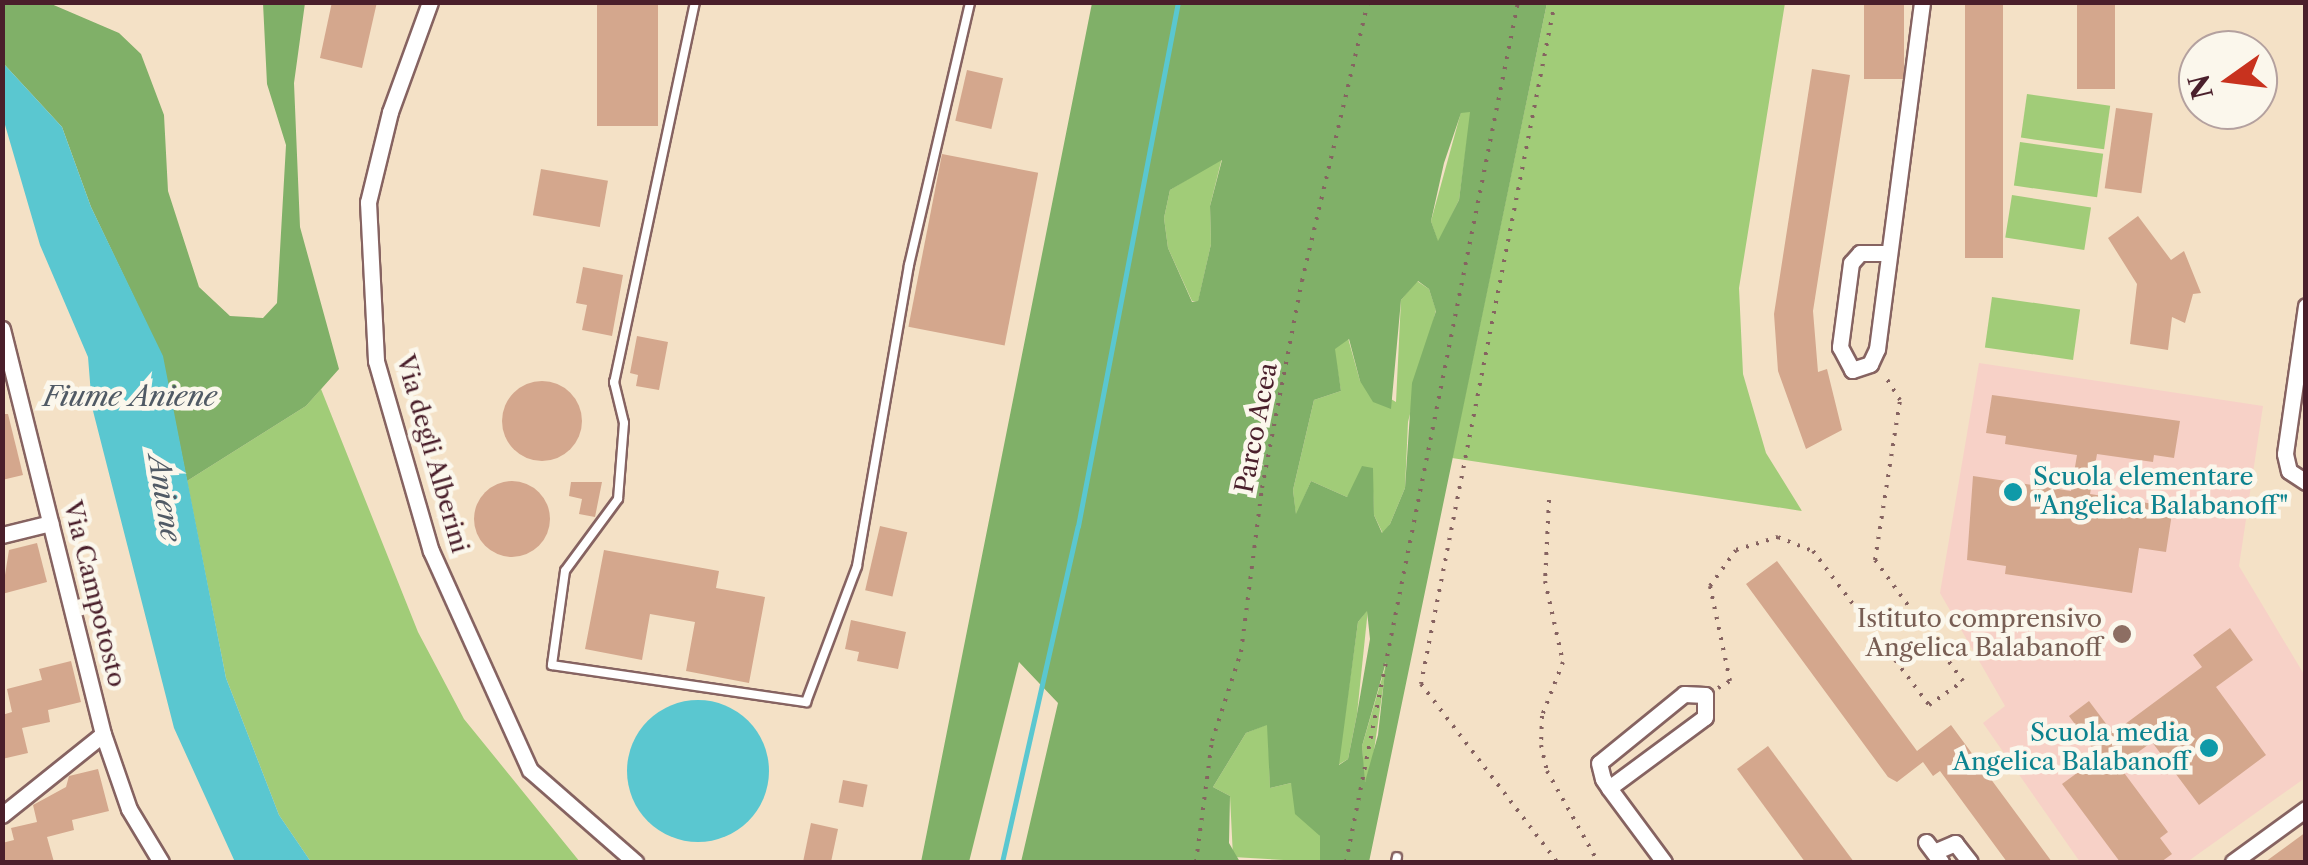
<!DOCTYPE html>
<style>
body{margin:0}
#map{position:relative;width:2308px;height:865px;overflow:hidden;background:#f4e1c6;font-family:"Libre Caslon Text",serif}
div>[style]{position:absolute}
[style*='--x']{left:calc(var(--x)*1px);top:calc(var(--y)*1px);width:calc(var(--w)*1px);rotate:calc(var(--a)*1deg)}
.built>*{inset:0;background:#f7d1c7}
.green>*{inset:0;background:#a1cc78;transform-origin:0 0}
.forest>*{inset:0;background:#80b068}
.water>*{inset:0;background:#5ac7d0}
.round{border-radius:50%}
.stream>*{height:5px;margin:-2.5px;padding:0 2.5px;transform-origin:2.5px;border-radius:2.5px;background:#5ac7d0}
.building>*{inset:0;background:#d4a78d;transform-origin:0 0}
.path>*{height:4px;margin-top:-2px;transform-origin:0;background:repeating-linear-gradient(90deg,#866361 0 2.5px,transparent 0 10.5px)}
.roads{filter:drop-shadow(2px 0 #866361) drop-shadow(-2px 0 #866361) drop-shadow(0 2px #866361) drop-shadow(0 -2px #866361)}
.lane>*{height:8px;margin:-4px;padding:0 4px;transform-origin:4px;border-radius:4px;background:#fff}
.street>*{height:15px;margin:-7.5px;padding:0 7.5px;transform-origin:7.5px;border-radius:7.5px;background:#fff}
.dots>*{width:28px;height:28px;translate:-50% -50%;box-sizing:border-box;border:5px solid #fbf7ec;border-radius:50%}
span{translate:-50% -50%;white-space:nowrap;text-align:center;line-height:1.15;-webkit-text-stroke:9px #fbf7ec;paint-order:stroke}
.street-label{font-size:25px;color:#4a1f2b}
.culture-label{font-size:25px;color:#0d838f}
.left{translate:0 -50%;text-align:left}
.right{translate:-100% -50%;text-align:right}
.education-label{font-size:25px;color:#785e54}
.water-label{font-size:28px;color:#505a65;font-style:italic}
.frame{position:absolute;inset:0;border:5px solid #4a1f2b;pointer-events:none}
.north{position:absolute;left:2178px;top:30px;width:100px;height:100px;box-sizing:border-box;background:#fbf7ec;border:2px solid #b4a19f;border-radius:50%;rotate:256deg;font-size:28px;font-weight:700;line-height:40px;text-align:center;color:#4a1f2b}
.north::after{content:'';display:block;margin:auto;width:35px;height:45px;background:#c8321e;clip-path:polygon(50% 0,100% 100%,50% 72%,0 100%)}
</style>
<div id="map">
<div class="built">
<i style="clip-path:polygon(1979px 363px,2263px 406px,2239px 566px,2305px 676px,2305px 778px,2187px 862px,2080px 862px,1983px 723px,2005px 706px,1940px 593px)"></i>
</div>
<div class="green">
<i style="clip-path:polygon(1547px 3px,1785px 3px,1739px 288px,1743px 374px,1766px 453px,1802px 511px,1452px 458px)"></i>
<i style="left:2027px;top:94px;width:84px;height:44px;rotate:8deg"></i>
<i style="clip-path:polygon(1461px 112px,1471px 112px,1459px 200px,1438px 243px,1431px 221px)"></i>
<i style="left:2020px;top:142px;width:84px;height:44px;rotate:8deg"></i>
<i style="clip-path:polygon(1222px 158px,1210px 206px,1211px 244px,1198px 302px,1192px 301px,1168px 248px,1164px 218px,1170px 190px)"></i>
<i style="left:2012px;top:195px;width:80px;height:43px;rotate:9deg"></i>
<i style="clip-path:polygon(1417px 281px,1429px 289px,1436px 310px,1408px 422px,1405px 488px,1390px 524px,1383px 534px,1374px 515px,1372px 468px,1347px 497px,1311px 481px,1296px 516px,1293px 490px,1314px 400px,1341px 391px,1334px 349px,1348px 338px,1360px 381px,1396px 402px,1401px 300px)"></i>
<i style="left:1992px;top:297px;width:89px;height:51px;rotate:8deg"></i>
<i style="clip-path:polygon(321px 389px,418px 632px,464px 719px,580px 862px,311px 862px,279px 815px,226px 678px,187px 481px,306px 406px)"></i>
<i style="clip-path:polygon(1368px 609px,1357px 714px,1348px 759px,1338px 765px,1358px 622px)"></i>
<i style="clip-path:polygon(1387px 661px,1370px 778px,1364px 782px,1362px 746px)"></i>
<i style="clip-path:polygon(1268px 724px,1270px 788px,1291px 783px,1320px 836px,1320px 862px,1233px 857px,1230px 796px,1213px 787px,1246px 733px)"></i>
</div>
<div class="forest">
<i style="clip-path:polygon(2px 3px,49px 3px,119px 33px,141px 54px,164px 115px,168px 191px,199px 287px,230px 316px,263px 318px,277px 303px,286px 145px,267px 84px,263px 3px,305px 3px,294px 83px,300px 227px,339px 369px,306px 406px,187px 481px,162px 356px,91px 207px,62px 127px,3px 63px)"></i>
<i style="clip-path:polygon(evenodd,1092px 3px,1547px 3px,1369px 862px,1320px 862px,1320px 836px,1295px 814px,1291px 783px,1270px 788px,1267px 725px,1246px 733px,1213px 787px,1230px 796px,1229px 843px,1240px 862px,1021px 862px,1058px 703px,1019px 662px,969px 862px,921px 862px,1092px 3px,1470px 112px,1459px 200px,1438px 241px,1431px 221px,1444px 163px,1461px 113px,1470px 112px,1092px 3px,1222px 160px,1210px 206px,1211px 244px,1198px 301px,1192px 302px,1168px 248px,1164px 218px,1170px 190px,1222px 160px,1092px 3px,1418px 281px,1429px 289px,1436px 311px,1412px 383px,1405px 488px,1390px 524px,1382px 533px,1374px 515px,1373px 468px,1362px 466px,1347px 497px,1311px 481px,1296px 514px,1293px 490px,1314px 400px,1341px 391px,1335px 349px,1349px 339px,1360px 381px,1373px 402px,1391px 409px,1401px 300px,1418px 281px,1092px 3px,1367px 611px,1370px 639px,1357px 714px,1348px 759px,1339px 765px,1358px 622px,1367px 611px,1092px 3px,1386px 662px,1378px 735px,1365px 782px,1362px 746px,1386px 662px)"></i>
</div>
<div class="water">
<i style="clip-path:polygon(3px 63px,62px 127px,91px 207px,163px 356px,226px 678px,279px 815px,311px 862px,235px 862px,174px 728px,92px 407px,88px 357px,40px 245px,3px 118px)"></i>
<i class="round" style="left:627px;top:700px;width:142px;height:142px"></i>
</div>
<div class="stream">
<i style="--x:1002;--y:862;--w:344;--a:-77.3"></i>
<i style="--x:1078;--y:526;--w:533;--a:-79.2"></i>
</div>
<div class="building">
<i style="clip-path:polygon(332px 2px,377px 2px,362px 68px,320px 58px)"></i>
<i style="left:597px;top:2px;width:61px;height:124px"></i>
<i style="left:1864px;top:2px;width:40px;height:77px"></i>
<i style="left:1965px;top:2px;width:38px;height:256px"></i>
<i style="left:2077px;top:2px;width:38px;height:87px"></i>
<i style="clip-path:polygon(1812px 69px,1850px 75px,1813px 311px,1818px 372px,1827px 369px,1842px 430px,1806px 449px,1778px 371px,1774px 314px)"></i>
<i style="left:967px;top:70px;width:37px;height:52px;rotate:13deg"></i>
<i style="left:2116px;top:108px;width:37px;height:81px;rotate:8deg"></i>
<i style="left:942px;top:154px;width:98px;height:176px;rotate:11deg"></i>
<i style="left:541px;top:169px;width:68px;height:47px;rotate:10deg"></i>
<i style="clip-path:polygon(2138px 216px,2171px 260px,2184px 251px,2201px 293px,2193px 294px,2185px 323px,2172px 317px,2168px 350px,2130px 344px,2137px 284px,2108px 238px)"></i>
<i style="clip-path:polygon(583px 267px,623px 275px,612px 336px,582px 330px,587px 305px,576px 303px)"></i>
<i style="clip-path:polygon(637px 336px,668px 342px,659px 390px,636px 386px,638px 375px,630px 373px)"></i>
<i class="round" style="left:502px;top:381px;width:80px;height:80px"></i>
<i style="clip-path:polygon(1992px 395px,2180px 421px,2174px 458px,2154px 455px,2153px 462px,2097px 454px,2090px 494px,2173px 507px,2166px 552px,2139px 548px,2132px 593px,2005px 574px,2006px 566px,1967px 560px,1973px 476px,2071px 491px,2077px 455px,2005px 444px,2006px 436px,1986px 433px)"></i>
<i style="clip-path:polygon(2px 414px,8px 414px,23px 475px,2px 480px)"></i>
<i class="round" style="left:474px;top:481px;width:76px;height:76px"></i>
<i style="clip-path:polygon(571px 482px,602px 482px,595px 517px,579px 514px,582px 499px,569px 496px)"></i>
<i style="left:880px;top:526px;width:28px;height:66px;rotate:13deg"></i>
<i style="clip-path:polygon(37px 543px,47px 582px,2px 594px,9px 550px)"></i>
<i style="clip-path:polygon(604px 550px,719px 571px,716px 588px,765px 597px,749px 683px,686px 671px,695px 622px,650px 614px,642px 660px,585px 649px)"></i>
<i style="clip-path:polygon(1777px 561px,1917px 751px,1951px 725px,2052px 862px,2007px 862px,1940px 771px,1933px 776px,1923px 762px,1897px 782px,1888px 777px,1746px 584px)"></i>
<i style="clip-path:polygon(851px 620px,906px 632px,898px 669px,857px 661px,859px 652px,845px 649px)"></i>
<i style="clip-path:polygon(2230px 628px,2253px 660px,2216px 687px,2266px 755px,2199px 805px,2152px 742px,2119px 766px,2168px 832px,2160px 838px,2172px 854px,2161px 862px,2120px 862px,2062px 784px,2099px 757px,2069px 716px,2089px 701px,2113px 733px,2202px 667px,2193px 655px)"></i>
<i style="clip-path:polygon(71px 661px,81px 702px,48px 710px,50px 722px,22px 728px,28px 753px,2px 759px,2px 715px,12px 712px,7px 689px,42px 680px,39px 669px)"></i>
<i style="clip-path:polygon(1768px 746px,1854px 862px,1805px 862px,1737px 769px)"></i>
<i style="clip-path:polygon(98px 769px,109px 811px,72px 820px,74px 830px,47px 837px,54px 862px,2px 862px,2px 843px,14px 840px,11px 828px,37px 822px,33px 805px,66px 787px,69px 776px)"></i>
<i style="left:843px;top:780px;width:25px;height:23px;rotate:11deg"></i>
<i style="clip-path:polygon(811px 823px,838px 829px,831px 862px,803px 862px)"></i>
<i style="clip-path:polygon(2306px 832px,2306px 862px,2265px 862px)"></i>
</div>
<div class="path">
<i style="--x:1555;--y:2;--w:695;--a:101.12"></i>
<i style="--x:1421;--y:684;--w:224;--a:52.6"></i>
<i style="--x:1549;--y:500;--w:81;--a:92.8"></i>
<i style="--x:1545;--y:581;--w:83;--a:77.5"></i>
<i style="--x:1563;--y:662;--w:58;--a:111.3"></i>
<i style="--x:1542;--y:716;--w:29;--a:92"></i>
<i style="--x:1541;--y:745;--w:27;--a:77"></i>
<i style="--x:1547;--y:771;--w:104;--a:60.7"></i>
<i style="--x:1718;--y:688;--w:14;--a:-30"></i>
<i style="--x:1730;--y:681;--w:97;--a:-101.9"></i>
<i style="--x:1710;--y:586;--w:44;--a:-54.2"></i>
<i style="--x:1736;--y:550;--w:44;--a:-17.2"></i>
<i style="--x:1778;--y:537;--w:38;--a:22"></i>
<i style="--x:1813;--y:551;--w:193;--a:53"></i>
<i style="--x:1929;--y:705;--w:42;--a:-35.2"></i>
<i style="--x:1963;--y:681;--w:150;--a:-126"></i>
<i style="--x:1875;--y:560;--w:162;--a:-81.1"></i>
<i style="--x:1900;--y:400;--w:31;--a:-122"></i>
<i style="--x:1196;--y:862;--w:122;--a:-82.5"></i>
<i style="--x:1212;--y:741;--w:94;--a:-72"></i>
<i style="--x:1241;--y:652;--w:165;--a:-82.7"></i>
<i style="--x:1262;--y:488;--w:211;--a:-79.1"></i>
<i style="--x:1302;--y:281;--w:287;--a:-76.7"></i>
<i style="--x:1346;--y:862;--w:877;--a:-78.69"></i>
</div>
<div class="roads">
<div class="lane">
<i style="--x:695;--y:2;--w:389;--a:102"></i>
<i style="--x:614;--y:382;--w:42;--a:76.3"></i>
<i style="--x:624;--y:423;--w:76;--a:94.5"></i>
<i style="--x:618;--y:499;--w:89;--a:126.4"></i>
<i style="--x:565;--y:571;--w:95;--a:97.9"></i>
<i style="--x:552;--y:665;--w:257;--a:8.3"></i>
<i style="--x:806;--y:702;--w:145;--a:-69.4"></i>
<i style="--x:857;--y:566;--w:305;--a:-80.2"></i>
<i style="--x:909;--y:265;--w:270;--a:-76.9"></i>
<i style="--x:1396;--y:862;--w:5;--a:-79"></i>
</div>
<div class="street">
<i style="--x:430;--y:2;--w:117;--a:110"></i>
<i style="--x:390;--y:112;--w:93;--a:103.7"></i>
<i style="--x:368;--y:202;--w:159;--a:87.1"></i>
<i style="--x:376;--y:361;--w:198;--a:73.9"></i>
<i style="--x:431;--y:551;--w:240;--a:65.7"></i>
<i style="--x:530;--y:770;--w:140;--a:41.2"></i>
<i style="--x:1885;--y:253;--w:25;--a:180"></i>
<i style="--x:1860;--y:253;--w:13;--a:132"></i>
<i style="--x:1851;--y:263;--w:85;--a:97.5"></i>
<i style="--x:1840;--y:347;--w:26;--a:62"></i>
<i style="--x:1852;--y:370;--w:19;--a:-18"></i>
<i style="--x:1870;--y:364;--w:17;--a:-65"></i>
<i style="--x:1877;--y:349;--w:350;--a:-82.6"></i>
<i style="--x:2306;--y:306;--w:149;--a:98.1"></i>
<i style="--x:2285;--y:454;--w:17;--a:77"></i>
<i style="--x:2289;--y:471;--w:20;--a:33"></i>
<i style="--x:2;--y:329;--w:417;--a:76"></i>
<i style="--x:103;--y:734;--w:79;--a:70.9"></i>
<i style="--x:129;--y:809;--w:62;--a:58.9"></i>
<i style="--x:2;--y:535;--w:50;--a:-13.8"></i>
<i style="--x:1609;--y:788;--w:119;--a:-36.5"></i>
<i style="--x:1705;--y:717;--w:22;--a:-90"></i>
<i style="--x:1705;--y:695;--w:21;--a:-177"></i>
<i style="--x:1684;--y:694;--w:109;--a:140.9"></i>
<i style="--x:1599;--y:763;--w:16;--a:76"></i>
<i style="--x:1603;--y:779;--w:11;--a:56"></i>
<i style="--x:1609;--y:788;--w:92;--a:53.4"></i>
<i style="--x:2;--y:815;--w:129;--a:-38.7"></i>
<i style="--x:1926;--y:842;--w:25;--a:53"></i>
<i style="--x:1934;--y:852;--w:23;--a:-23"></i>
<i style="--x:1955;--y:843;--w:24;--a:52"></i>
<i style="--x:2233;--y:862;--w:90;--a:-36"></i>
</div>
</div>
<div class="dots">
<i style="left:2013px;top:492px;background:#0f9aa8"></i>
<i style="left:2122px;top:634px;background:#8d6e63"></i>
<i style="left:2209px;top:748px;background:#0f9aa8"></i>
</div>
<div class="street-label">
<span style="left:1257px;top:428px;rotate:-79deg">Parco Acea</span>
<span style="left:432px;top:454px;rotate:74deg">Via degli Alberini</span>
<span style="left:94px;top:594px;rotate:76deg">Via Campotosto</span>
</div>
<div class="culture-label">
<span class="left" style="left:2033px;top:492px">Scuola elementare<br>"Angelica Balabanoff"</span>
<span class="right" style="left:2189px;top:748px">Scuola media<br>Angelica Balabanoff</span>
</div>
<div class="education-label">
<span class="right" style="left:2102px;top:634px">Istituto comprensivo<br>Angelica Balabanoff</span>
</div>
<div class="water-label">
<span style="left:130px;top:396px">Fiume Aniene</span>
<span style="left:165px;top:498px;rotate:81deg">Aniene</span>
</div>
<div class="frame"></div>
<div class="north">N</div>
</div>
